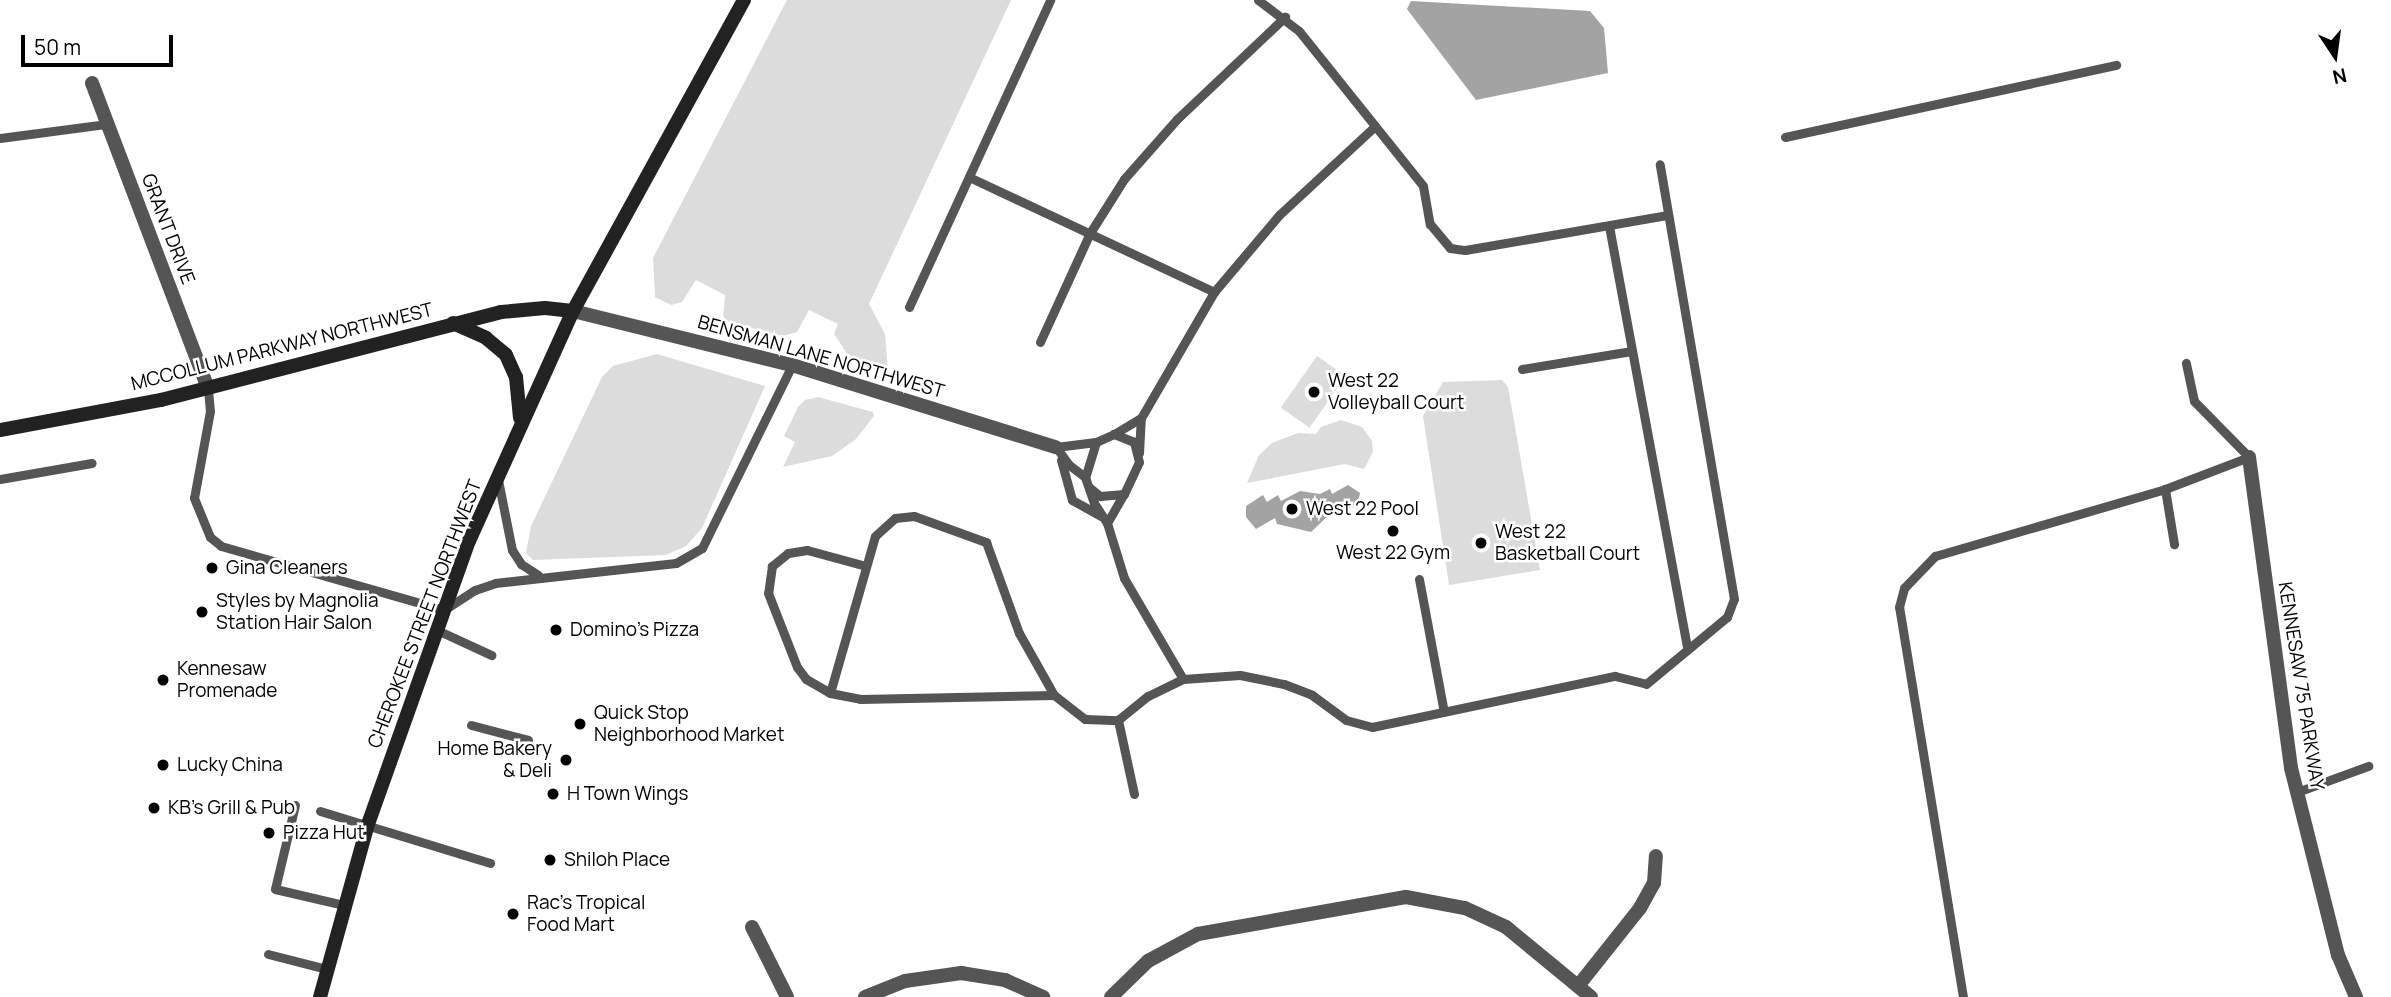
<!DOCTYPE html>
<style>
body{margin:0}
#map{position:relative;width:2391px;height:997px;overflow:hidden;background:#fff;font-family:Manrope,sans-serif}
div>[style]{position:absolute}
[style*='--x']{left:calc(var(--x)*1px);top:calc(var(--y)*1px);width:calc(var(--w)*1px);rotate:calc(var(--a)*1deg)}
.green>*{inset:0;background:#dcdcdc;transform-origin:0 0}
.water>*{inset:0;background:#a3a3a3}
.lane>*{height:9px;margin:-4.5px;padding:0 4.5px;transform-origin:4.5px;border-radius:4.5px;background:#555}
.street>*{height:14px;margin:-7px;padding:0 7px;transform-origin:7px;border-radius:7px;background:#555}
.secondary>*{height:14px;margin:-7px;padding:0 7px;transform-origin:7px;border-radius:7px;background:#222}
.dots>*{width:19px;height:19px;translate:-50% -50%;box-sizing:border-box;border:4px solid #fff;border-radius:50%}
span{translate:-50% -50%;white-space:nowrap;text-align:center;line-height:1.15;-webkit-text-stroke:5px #fff;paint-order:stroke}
.street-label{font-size:19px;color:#000}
.poi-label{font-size:19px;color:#000}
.left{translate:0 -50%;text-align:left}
.right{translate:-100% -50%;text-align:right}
.north{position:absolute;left:2300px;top:21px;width:70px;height:70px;-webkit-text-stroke:5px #fff;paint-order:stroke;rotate:167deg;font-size:19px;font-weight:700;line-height:28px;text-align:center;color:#000}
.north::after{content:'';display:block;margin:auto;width:24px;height:32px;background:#000;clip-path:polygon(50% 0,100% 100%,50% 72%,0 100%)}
.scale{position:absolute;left:21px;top:35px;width:152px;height:32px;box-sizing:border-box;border:4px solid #000;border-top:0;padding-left:9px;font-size:21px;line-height:24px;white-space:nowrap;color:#000;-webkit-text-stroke:5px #fff;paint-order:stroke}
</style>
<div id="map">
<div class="green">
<i style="clip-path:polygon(787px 0,1011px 0,869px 304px,885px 334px,888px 371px,850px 358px,834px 334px,838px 324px,809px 310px,797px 332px,783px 336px,730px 322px,723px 318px,725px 295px,696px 280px,682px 302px,671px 305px,655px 297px,653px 258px)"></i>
<i style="clip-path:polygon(657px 354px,765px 386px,702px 528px,686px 546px,666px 555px,533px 560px,526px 553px,531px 526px,602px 377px,613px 366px)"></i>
<i style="left:1317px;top:356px;width:35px;height:63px;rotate:35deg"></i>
<i style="clip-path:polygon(1502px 380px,1508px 387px,1540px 570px,1449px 585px,1423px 416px,1443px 382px)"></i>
<i style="clip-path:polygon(818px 397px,873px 412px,874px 416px,856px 439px,832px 456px,783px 467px,795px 442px,784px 436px,798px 407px,805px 400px)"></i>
<i style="clip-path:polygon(1341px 420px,1362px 427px,1372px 441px,1373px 452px,1364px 469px,1345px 464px,1247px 483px,1259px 455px,1272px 443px,1298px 433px,1316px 434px,1321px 427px)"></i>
</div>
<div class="water">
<i style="clip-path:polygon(1411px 1px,1590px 11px,1604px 28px,1608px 73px,1476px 100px,1407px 9px)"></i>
<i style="clip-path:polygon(1348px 485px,1360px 493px,1357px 507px,1334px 510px,1311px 532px,1277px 524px,1275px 518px,1256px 529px,1246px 517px,1246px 506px,1263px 495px,1267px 502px,1278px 495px,1281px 501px,1300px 491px,1320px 494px,1330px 489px,1332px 494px)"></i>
</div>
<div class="lane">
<i style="--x:1258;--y:0;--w:51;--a:37.1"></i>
<i style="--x:1299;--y:31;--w:198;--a:51.3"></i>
<i style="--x:1423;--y:186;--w:39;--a:80"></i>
<i style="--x:1430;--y:224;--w:31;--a:50"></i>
<i style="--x:1450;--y:248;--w:15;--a:8"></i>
<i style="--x:1465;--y:250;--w:206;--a:-9.8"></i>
<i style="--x:1785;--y:137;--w:339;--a:-12.3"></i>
<i style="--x:0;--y:138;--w:108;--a:-7.5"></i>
<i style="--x:969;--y:177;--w:271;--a:25.1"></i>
<i style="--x:1609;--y:226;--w:429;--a:79.5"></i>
<i style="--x:909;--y:307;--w:338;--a:-65.3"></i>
<i style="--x:1040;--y:342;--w:120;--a:-65.4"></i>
<i style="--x:1090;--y:233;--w:64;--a:-57.8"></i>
<i style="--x:1124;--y:179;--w:80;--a:-48.5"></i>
<i style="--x:1177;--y:119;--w:149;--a:-43.4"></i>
<i style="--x:1522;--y:369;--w:111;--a:-9.3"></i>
<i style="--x:208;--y:389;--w:22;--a:85"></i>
<i style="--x:210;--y:411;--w:88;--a:100.4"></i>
<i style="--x:194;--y:498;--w:42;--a:67.7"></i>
<i style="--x:210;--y:537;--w:14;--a:39"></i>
<i style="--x:221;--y:546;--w:232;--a:16"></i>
<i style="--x:444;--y:610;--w:37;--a:-33"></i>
<i style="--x:475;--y:590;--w:21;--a:-19"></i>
<i style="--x:495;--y:583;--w:182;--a:-6.3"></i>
<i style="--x:676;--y:563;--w:30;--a:-30"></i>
<i style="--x:702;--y:548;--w:204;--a:-63.8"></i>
<i style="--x:1114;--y:434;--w:31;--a:-31"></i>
<i style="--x:1139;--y:453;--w:35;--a:-87"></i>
<i style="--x:1141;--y:418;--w:146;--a:-59.9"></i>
<i style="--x:1214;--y:292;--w:101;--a:-49.8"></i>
<i style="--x:1279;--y:215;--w:131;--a:-42.8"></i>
<i style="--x:1061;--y:460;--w:41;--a:74.6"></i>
<i style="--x:1072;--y:500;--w:33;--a:29"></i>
<i style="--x:1085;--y:477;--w:20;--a:-143"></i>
<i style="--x:1069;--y:465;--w:22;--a:-126"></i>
<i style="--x:1056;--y:447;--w:40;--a:-7.1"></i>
<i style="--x:0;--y:479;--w:93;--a:-9.9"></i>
<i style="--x:498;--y:480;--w:71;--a:78.7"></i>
<i style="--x:512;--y:550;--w:17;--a:57"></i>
<i style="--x:521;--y:564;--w:20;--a:33"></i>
<i style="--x:1090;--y:488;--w:13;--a:39"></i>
<i style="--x:1100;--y:496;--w:24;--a:-5"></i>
<i style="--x:1124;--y:494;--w:35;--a:-65"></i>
<i style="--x:1139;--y:462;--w:21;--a:-104"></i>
<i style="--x:1134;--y:442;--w:22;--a:-158"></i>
<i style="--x:1114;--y:434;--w:20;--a:156"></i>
<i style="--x:1096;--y:442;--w:37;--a:107"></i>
<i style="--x:1085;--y:477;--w:28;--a:71"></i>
<i style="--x:1094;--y:503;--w:24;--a:57"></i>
<i style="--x:1107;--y:523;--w:58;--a:72.8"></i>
<i style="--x:1124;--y:578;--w:117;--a:59.7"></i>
<i style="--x:1183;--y:679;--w:57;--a:-4"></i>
<i style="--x:1240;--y:675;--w:45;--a:11.6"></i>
<i style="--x:1284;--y:684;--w:30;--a:21"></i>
<i style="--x:1312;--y:695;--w:42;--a:36.3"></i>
<i style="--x:1346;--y:720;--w:27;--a:15"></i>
<i style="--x:1372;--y:727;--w:248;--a:-11.9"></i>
<i style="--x:1615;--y:676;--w:32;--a:14"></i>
<i style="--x:1646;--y:684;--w:105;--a:-39.6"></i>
<i style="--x:1727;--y:617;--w:19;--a:-69"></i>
<i style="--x:1734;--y:599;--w:441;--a:-99.7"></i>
<i style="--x:2165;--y:489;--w:56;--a:80.7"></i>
<i style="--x:1107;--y:523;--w:34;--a:-60"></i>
<i style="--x:866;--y:566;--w:61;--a:-164.8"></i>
<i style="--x:807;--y:550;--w:19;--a:171"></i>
<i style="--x:788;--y:553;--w:21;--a:141"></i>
<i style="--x:772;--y:566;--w:27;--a:98"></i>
<i style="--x:768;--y:593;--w:79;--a:68.6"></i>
<i style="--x:797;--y:667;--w:15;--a:53"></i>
<i style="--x:806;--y:679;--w:28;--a:30"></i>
<i style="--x:830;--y:693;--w:31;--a:11"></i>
<i style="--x:860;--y:699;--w:194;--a:-1.2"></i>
<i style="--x:1419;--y:579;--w:135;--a:79.4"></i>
<i style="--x:437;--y:630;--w:60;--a:24.8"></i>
<i style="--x:830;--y:693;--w:163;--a:-74"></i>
<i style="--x:875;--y:536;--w:27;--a:-42"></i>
<i style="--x:895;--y:518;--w:19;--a:-6"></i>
<i style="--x:914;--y:516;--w:77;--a:19.9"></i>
<i style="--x:986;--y:542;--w:97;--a:70.1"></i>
<i style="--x:1019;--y:633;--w:71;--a:60.6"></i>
<i style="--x:1054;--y:695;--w:39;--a:38"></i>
<i style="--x:1085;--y:719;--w:33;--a:2"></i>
<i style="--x:471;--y:725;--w:59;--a:14.7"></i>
<i style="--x:2297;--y:792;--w:76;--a:-20.1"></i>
<i style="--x:1134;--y:794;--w:76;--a:-102.2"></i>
<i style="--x:1118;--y:720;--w:38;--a:-39"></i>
<i style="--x:1148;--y:696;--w:39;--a:-26"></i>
<i style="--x:295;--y:805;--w:86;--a:103.4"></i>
<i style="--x:275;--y:889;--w:70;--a:13.2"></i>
<i style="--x:320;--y:811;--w:178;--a:17"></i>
<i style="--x:268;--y:954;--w:61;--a:14.3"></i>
<i style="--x:1963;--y:997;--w:395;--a:-99.3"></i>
<i style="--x:1899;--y:607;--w:20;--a:-75"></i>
<i style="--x:1904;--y:588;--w:45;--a:-45.9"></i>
<i style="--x:1935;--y:556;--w:240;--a:-16.2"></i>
<i style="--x:2165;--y:489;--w:90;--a:-20.9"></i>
<i style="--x:2249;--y:457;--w:78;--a:-134.5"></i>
<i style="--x:2194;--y:401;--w:39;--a:-102"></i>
</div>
<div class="street">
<i style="--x:92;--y:83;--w:327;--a:69.2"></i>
<i style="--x:573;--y:311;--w:226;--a:13.9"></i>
<i style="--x:792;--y:365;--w:276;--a:17.3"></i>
<i style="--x:2249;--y:457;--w:314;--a:82.3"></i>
<i style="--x:2291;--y:768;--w:193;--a:75.9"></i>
<i style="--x:2338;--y:955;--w:46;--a:66.8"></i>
<i style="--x:752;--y:927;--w:78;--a:63.4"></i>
<i style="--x:1578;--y:986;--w:100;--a:-51.5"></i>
<i style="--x:1640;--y:908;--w:29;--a:-61"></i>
<i style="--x:1654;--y:883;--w:27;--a:-86"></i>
<i style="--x:865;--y:997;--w:43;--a:-21.8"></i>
<i style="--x:905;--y:981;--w:57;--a:-8.1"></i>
<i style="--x:961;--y:973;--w:45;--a:9"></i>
<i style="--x:1005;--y:980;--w:42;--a:24.1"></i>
<i style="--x:1111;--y:997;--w:52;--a:-44.2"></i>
<i style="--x:1148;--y:961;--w:57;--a:-28.4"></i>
<i style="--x:1198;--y:934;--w:211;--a:-10.1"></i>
<i style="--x:1406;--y:897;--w:60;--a:10.6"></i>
<i style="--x:1465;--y:908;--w:45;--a:24.9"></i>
<i style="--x:1506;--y:927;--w:110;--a:39.5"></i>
</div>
<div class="secondary">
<i style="--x:453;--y:323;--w:36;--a:24"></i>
<i style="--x:486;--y:338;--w:26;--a:40"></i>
<i style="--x:506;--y:355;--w:24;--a:66"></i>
<i style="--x:516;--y:377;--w:41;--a:84.4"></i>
<i style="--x:0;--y:430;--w:164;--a:-10.6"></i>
<i style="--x:161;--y:400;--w:351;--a:-14.5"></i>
<i style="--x:501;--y:312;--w:44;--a:-5.2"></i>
<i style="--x:545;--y:308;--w:28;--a:6"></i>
<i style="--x:320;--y:997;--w:176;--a:-74.5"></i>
<i style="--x:367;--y:827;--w:304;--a:-70.4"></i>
<i style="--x:469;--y:541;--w:252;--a:-65.7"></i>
<i style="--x:573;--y:311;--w:355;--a:-61.2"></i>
</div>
<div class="dots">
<i style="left:1314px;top:392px;background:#000"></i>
<i style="left:1292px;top:509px;background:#000"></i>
<i style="left:1393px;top:531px;background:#000"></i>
<i style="left:1481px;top:543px;background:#000"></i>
<i style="left:212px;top:568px;background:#000"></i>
<i style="left:202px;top:612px;background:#000"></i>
<i style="left:556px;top:630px;background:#000"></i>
<i style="left:163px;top:680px;background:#000"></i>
<i style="left:580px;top:724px;background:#000"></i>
<i style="left:566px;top:760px;background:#000"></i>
<i style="left:163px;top:765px;background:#000"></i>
<i style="left:553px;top:794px;background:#000"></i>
<i style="left:154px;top:808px;background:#000"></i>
<i style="left:269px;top:833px;background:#000"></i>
<i style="left:550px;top:860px;background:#000"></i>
<i style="left:513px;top:914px;background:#000"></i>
</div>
<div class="street-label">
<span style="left:168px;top:229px;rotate:69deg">GRANT DRIVE</span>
<span style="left:282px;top:347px;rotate:-14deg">MCCOLLUM PARKWAY NORTHWEST</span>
<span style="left:821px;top:357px;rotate:16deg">BENSMAN LANE NORTHWEST</span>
<span style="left:425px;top:614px;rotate:-69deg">CHEROKEE STREET NORTHWEST</span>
<span style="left:2301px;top:686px;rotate:81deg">KENNESAW 75 PARKWAY</span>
</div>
<div class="poi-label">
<span class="left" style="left:1328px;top:392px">West 22<br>Volleyball Court</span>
<span class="left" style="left:1306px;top:509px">West 22 Pool</span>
<span class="left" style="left:1495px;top:543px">West 22<br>Basketball Court</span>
<span style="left:1393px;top:553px">West 22 Gym</span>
<span class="left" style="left:226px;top:568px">Gina Cleaners</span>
<span class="left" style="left:216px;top:612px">Styles by Magnolia<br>Station Hair Salon</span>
<span class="left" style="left:570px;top:630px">Domino's Pizza</span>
<span class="left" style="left:177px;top:680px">Kennesaw<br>Promenade</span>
<span class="left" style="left:594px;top:724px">Quick Stop<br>Neighborhood Market</span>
<span class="right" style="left:552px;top:760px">Home Bakery<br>&amp; Deli</span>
<span class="left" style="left:177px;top:765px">Lucky China</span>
<span class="left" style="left:567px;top:794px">H Town Wings</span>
<span class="left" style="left:168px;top:808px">KB's Grill &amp; Pub</span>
<span class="left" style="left:283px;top:833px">Pizza Hut</span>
<span class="left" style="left:564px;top:860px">Shiloh Place</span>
<span class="left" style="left:527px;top:914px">Rac's Tropical<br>Food Mart</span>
</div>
<div class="north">N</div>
<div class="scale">50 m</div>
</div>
